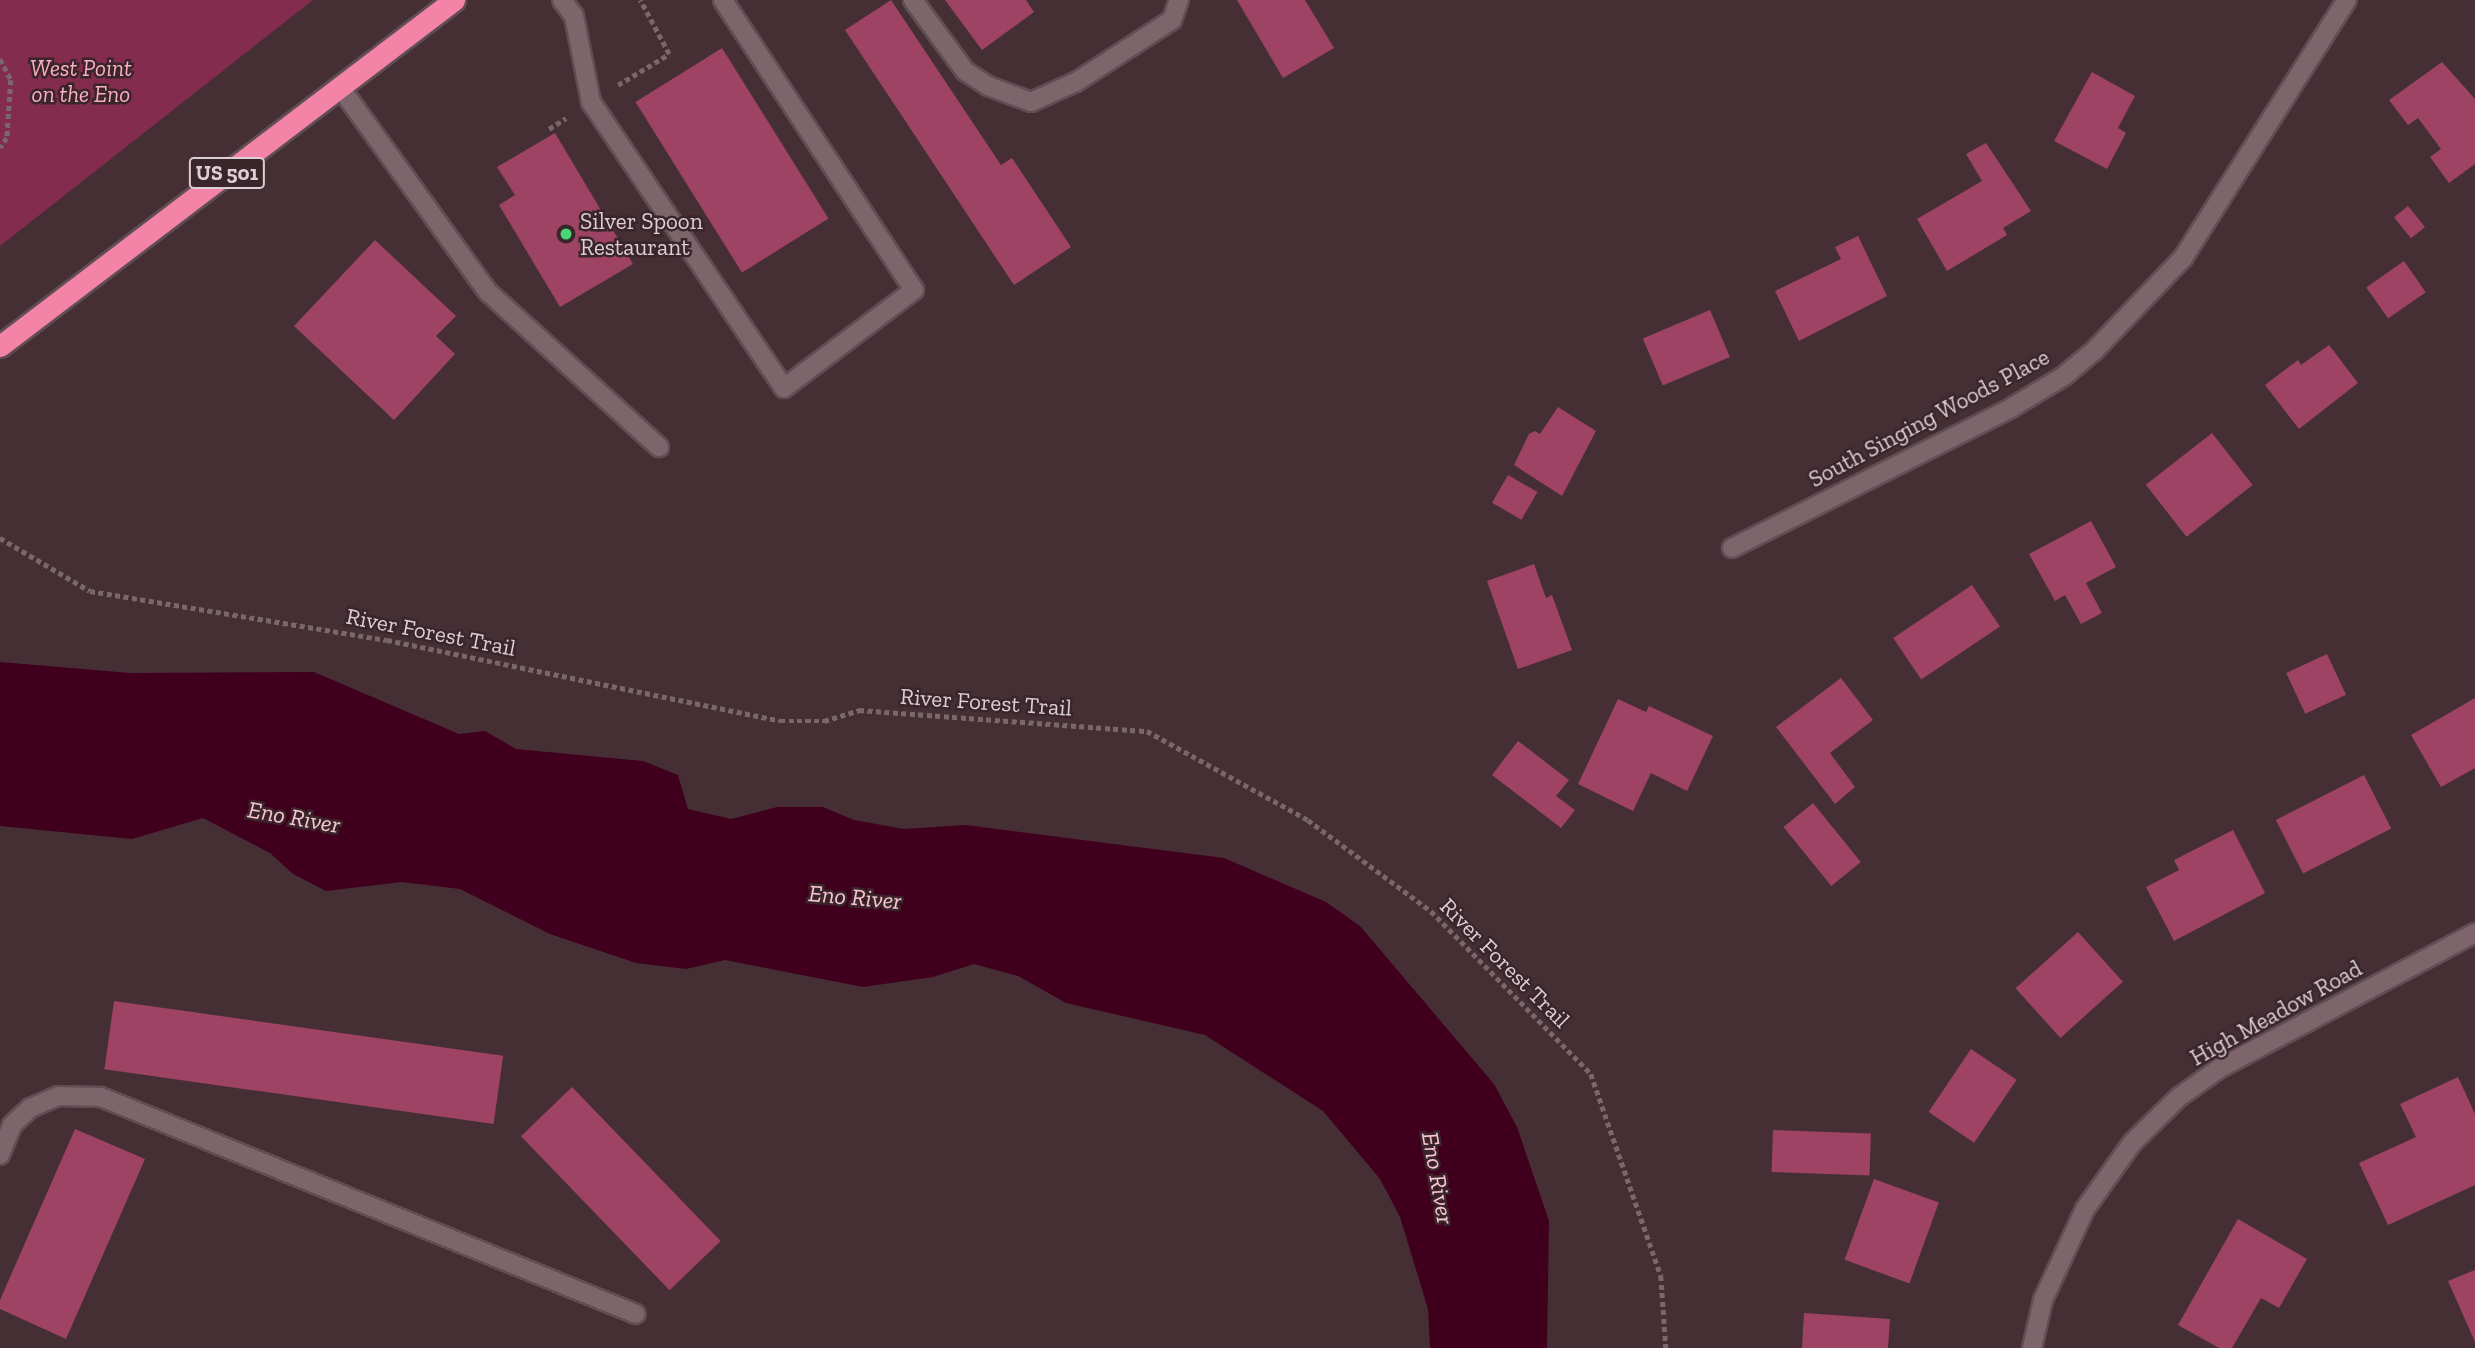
<!DOCTYPE html>
<style>
body{margin:0}
#map{position:relative;width:2475px;height:1348px;overflow:hidden;background:#452f35;font-family:"Zilla Slab",serif}
div>[style]{position:absolute}
[style*='--x']{left:calc(var(--x)*1px);top:calc(var(--y)*1px);width:calc(var(--w)*1px);rotate:calc(var(--a)*1deg)}
.green>*{inset:0;background:#832c4d}
.water>*{inset:0;background:#40001d}
.building>*{inset:0;background:#9e4363;transform-origin:0 0}
.path>*{height:4.5px;margin-top:-2.25px;transform-origin:0;background:repeating-linear-gradient(90deg,#7a676c 0 5px,transparent 0 8.5px)}
.roads{filter:drop-shadow(2px 0 #604e53) drop-shadow(-2px 0 #604e53) drop-shadow(0 2px #604e53) drop-shadow(0 -2px #604e53)}
.minor>*{height:18px;margin:-9px;padding:0 9px;transform-origin:9px;border-radius:9px;background:#7e656c}
.highway>*{height:21px;margin:-10.5px;padding:0 10.5px;transform-origin:10.5px;border-radius:10.5px;background:#f483a8}
.dots>*{width:19px;height:19px;translate:-50% -50%;box-sizing:border-box;border:4px solid #3a252b;border-radius:50%}
span{translate:-50% -50%;white-space:nowrap;text-align:center;line-height:1.15;-webkit-text-stroke:5px #3a252b;paint-order:stroke}
.shield-label span{padding:2px 5px;background:#3a252b;border:2px solid;border-radius:5px;-webkit-text-stroke-width:0}
.shield-label{font-size:21px;color:#dcced2;font-weight:700}
.park-label{font-size:23px;color:#faaec4;font-style:italic}
.poi-label{font-size:23px;color:#dcced2}
.left{translate:0 -50%;text-align:left}
.street-label{font-size:23px;color:#dcced2}
.water-label{font-size:24px;color:#f9c5d3;font-style:italic}
</style>
<div id="map">
<div class="green">
<i style="clip-path:polygon(0 0,313px 0,0 246px)"></i>
</div>
<div class="water">
<i style="clip-path:polygon(0 662px,130px 673px,314px 672px,459px 734px,485px 731px,516px 749px,643px 761px,678px 775px,688px 809px,731px 819px,777px 807px,823px 807px,854px 820px,904px 829px,966px 825px,1224px 858px,1326px 902px,1360px 926px,1494px 1084px,1517px 1127px,1549px 1221px,1547px 1348px,1430px 1348px,1428px 1309px,1400px 1217px,1380px 1179px,1323px 1111px,1205px 1035px,1066px 1003px,1018px 976px,974px 964px,933px 977px,863px 987px,725px 960px,686px 969px,636px 963px,550px 934px,460px 889px,402px 882px,326px 891px,293px 874px,270px 853px,203px 818px,132px 839px,0 826px)"></i>
</div>
<div class="building">
<i style="clip-path:polygon(891px 0,1001px 165px,1012px 158px,1071px 247px,1014px 285px,845px 30px)"></i>
<i style="clip-path:polygon(945px 0,1026px 0,1034px 12px,982px 50px)"></i>
<i style="clip-path:polygon(1237px 0,1305px 0,1334px 48px,1283px 78px)"></i>
<i style="left:722px;top:48px;width:201px;height:102px;rotate:58deg"></i>
<i style="clip-path:polygon(2442px 62px,2475px 99px,2475px 164px,2449px 183px,2430px 157px,2441px 149px,2418px 118px,2408px 125px,2389px 100px)"></i>
<i style="clip-path:polygon(2092px 72px,2135px 96px,2118px 128px,2126px 133px,2107px 169px,2054px 141px)"></i>
<i style="clip-path:polygon(555px 133px,633px 264px,560px 307px,499px 205px,515px 195px,497px 167px)"></i>
<i style="clip-path:polygon(1986px 143px,2031px 211px,2003px 228px,2007px 235px,1947px 271px,1917px 219px,1982px 181px,1966px 154px)"></i>
<i style="left:2408px;top:206px;width:27px;height:18px;rotate:51deg"></i>
<i style="clip-path:polygon(1858px 236px,1887px 296px,1799px 341px,1775px 291px,1841px 259px,1835px 247px)"></i>
<i style="clip-path:polygon(375px 240px,456px 316px,436px 336px,455px 354px,394px 420px,294px 326px)"></i>
<i style="left:2404px;top:261px;width:38px;height:46px;rotate:55deg"></i>
<i style="left:1710px;top:310px;width:51px;height:73px;rotate:67deg"></i>
<i style="clip-path:polygon(2329px 345px,2358px 383px,2299px 429px,2265px 385px,2298px 360px,2301px 365px)"></i>
<i style="clip-path:polygon(1558px 407px,1596px 431px,1562px 496px,1514px 465px,1529px 434px,1535px 431px,1540px 434px)"></i>
<i style="left:2212px;top:433px;width:66px;height:84px;rotate:52deg"></i>
<i style="left:1508px;top:475px;width:34px;height:32px;rotate:30deg"></i>
<i style="clip-path:polygon(2091px 521px,2116px 567px,2086px 583px,2102px 613px,2081px 624px,2065px 595px,2055px 601px,2029px 554px)"></i>
<i style="clip-path:polygon(1534px 564px,1546px 598px,1552px 595px,1572px 650px,1518px 669px,1487px 581px)"></i>
<i style="left:1972px;top:585px;width:50px;height:95px;rotate:56deg"></i>
<i style="left:2327px;top:654px;width:45px;height:45px;rotate:65deg"></i>
<i style="clip-path:polygon(1841px 678px,1873px 720px,1830px 753px,1855px 787px,1835px 804px,1776px 727px)"></i>
<i style="clip-path:polygon(2475px 698px,2475px 768px,2441px 787px,2411px 735px)"></i>
<i style="clip-path:polygon(1618px 699px,1646px 712px,1649px 706px,1713px 736px,1687px 791px,1651px 773px,1633px 811px,1578px 784px)"></i>
<i style="clip-path:polygon(1518px 741px,1569px 780px,1556px 796px,1575px 810px,1561px 828px,1492px 775px)"></i>
<i style="left:2364px;top:775px;width:60px;height:99px;rotate:63deg"></i>
<i style="left:1813px;top:803px;width:76px;height:38px;rotate:51deg"></i>
<i style="clip-path:polygon(2233px 830px,2265px 893px,2174px 941px,2146px 887px,2179px 870px,2174px 860px)"></i>
<i style="left:2078px;top:932px;width:67px;height:84px;rotate:48deg"></i>
<i style="left:114px;top:1001px;width:393px;height:69px;rotate:8deg"></i>
<i style="left:1971px;top:1049px;width:55px;height:76px;rotate:34deg"></i>
<i style="clip-path:polygon(2458px 1077px,2475px 1114px,2475px 1185px,2388px 1225px,2359px 1163px,2416px 1137px,2400px 1104px)"></i>
<i style="left:572px;top:1087px;width:214px;height:71px;rotate:46deg"></i>
<i style="clip-path:polygon(75px 1129px,145px 1159px,66px 1339px,0 1309px,0 1300px)"></i>
<i style="left:1773px;top:1130px;width:98px;height:42px;rotate:2deg"></i>
<i style="left:1874px;top:1179px;width:69px;height:86px;rotate:20deg"></i>
<i style="clip-path:polygon(2238px 1219px,2307px 1259px,2279px 1308px,2261px 1298px,2232px 1348px,2219px 1348px,2178px 1325px)"></i>
<i style="clip-path:polygon(2475px 1270px,2475px 1342px,2448px 1281px)"></i>
<i style="clip-path:polygon(1804px 1313px,1890px 1319px,1888px 1348px,1802px 1348px)"></i>
</div>
<div class="path">
<i style="--x:0;--y:59;--w:24;--a:62"></i>
<i style="--x:11;--y:80;--w:58;--a:93.9"></i>
<i style="--x:7;--y:138;--w:12;--a:125"></i>
<i style="--x:618;--y:85;--w:60;--a:-31.3"></i>
<i style="--x:669;--y:54;--w:61;--a:-118.2"></i>
<i style="--x:549;--y:129;--w:20;--a:-33"></i>
<i style="--x:0;--y:538;--w:104;--a:30.5"></i>
<i style="--x:90;--y:591;--w:301;--a:9.4"></i>
<i style="--x:387;--y:640;--w:401;--a:11.6"></i>
<i style="--x:780;--y:721;--w:44;--a:0"></i>
<i style="--x:824;--y:721;--w:37;--a:-17"></i>
<i style="--x:859;--y:710;--w:289;--a:4.2"></i>
<i style="--x:1147;--y:731;--w:184;--a:28.9"></i>
<i style="--x:1308;--y:820;--w:153;--a:36.5"></i>
<i style="--x:1431;--y:911;--w:228;--a:45.5"></i>
<i style="--x:1591;--y:1074;--w:214;--a:70.9"></i>
<i style="--x:1661;--y:1276;--w:72;--a:86"></i>
</div>
<div class="roads">
<div class="minor">
<i style="--x:562;--y:0;--w:20;--a:53"></i>
<i style="--x:574;--y:16;--w:88;--a:78.8"></i>
<i style="--x:591;--y:102;--w:345;--a:56"></i>
<i style="--x:784;--y:388;--w:163;--a:-37"></i>
<i style="--x:914;--y:290;--w:347;--a:-123.4"></i>
<i style="--x:913;--y:0;--w:88;--a:53.8"></i>
<i style="--x:965;--y:71;--w:27;--a:33"></i>
<i style="--x:988;--y:86;--w:46;--a:20.4"></i>
<i style="--x:1031;--y:102;--w:49;--a:-24"></i>
<i style="--x:1076;--y:82;--w:114;--a:-32.9"></i>
<i style="--x:1172;--y:20;--w:21;--a:-71"></i>
<i style="--x:340;--y:87;--w:253;--a:54.2"></i>
<i style="--x:488;--y:292;--w:231;--a:42.2"></i>
<i style="--x:1732;--y:548;--w:312;--a:-26.6"></i>
<i style="--x:2011;--y:408;--w:62;--a:-31.1"></i>
<i style="--x:2064;--y:376;--w:39;--a:-40"></i>
<i style="--x:2094;--y:351;--w:129;--a:-46.3"></i>
<i style="--x:2183;--y:258;--w:306;--a:-57.6"></i>
<i style="--x:0;--y:1155;--w:32;--a:-68"></i>
<i style="--x:12;--y:1125;--w:25;--a:-43"></i>
<i style="--x:30;--y:1108;--w:30;--a:-23"></i>
<i style="--x:58;--y:1096;--w:43;--a:1.3"></i>
<i style="--x:101;--y:1097;--w:577;--a:22.08"></i>
<i style="--x:2032;--y:1348;--w:49;--a:-77.1"></i>
<i style="--x:2043;--y:1300;--w:100;--a:-65.2"></i>
<i style="--x:2085;--y:1209;--w:81;--a:-54.5"></i>
<i style="--x:2132;--y:1143;--w:66;--a:-44.4"></i>
<i style="--x:2179;--y:1097;--w:50;--a:-35.3"></i>
<i style="--x:2220;--y:1068;--w:289;--a:-27.9"></i>
</div>
<div class="highway">
<i style="--x:0;--y:346;--w:571;--a:-37.31"></i>
</div>
</div>
<div class="dots">
<i style="left:566px;top:234px;background:#4ad677"></i>
</div>
<div class="shield-label">
<span style="left:227px;top:173px">US 501</span>
</div>
<div class="park-label">
<span style="left:81px;top:81px">West Point<br>on the Eno</span>
</div>
<div class="poi-label">
<span class="left" style="left:580px;top:234px">Silver Spoon<br>Restaurant</span>
</div>
<div class="street-label">
<span style="left:1929px;top:418px;rotate:-28deg">South Singing Woods Place</span>
<span style="left:431px;top:632px;rotate:11deg">River Forest Trail</span>
<span style="left:986px;top:702px;rotate:4deg">River Forest Trail</span>
<span style="left:1505px;top:963px;rotate:45deg">River Forest Trail</span>
<span style="left:2276px;top:1013px;rotate:-29deg">High Meadow Road</span>
</div>
<div class="water-label">
<span style="left:294px;top:817px;rotate:10deg">Eno River</span>
<span style="left:855px;top:897px;rotate:5deg">Eno River</span>
<span style="left:1438px;top:1178px;rotate:80deg">Eno River</span>
</div>
</div>
